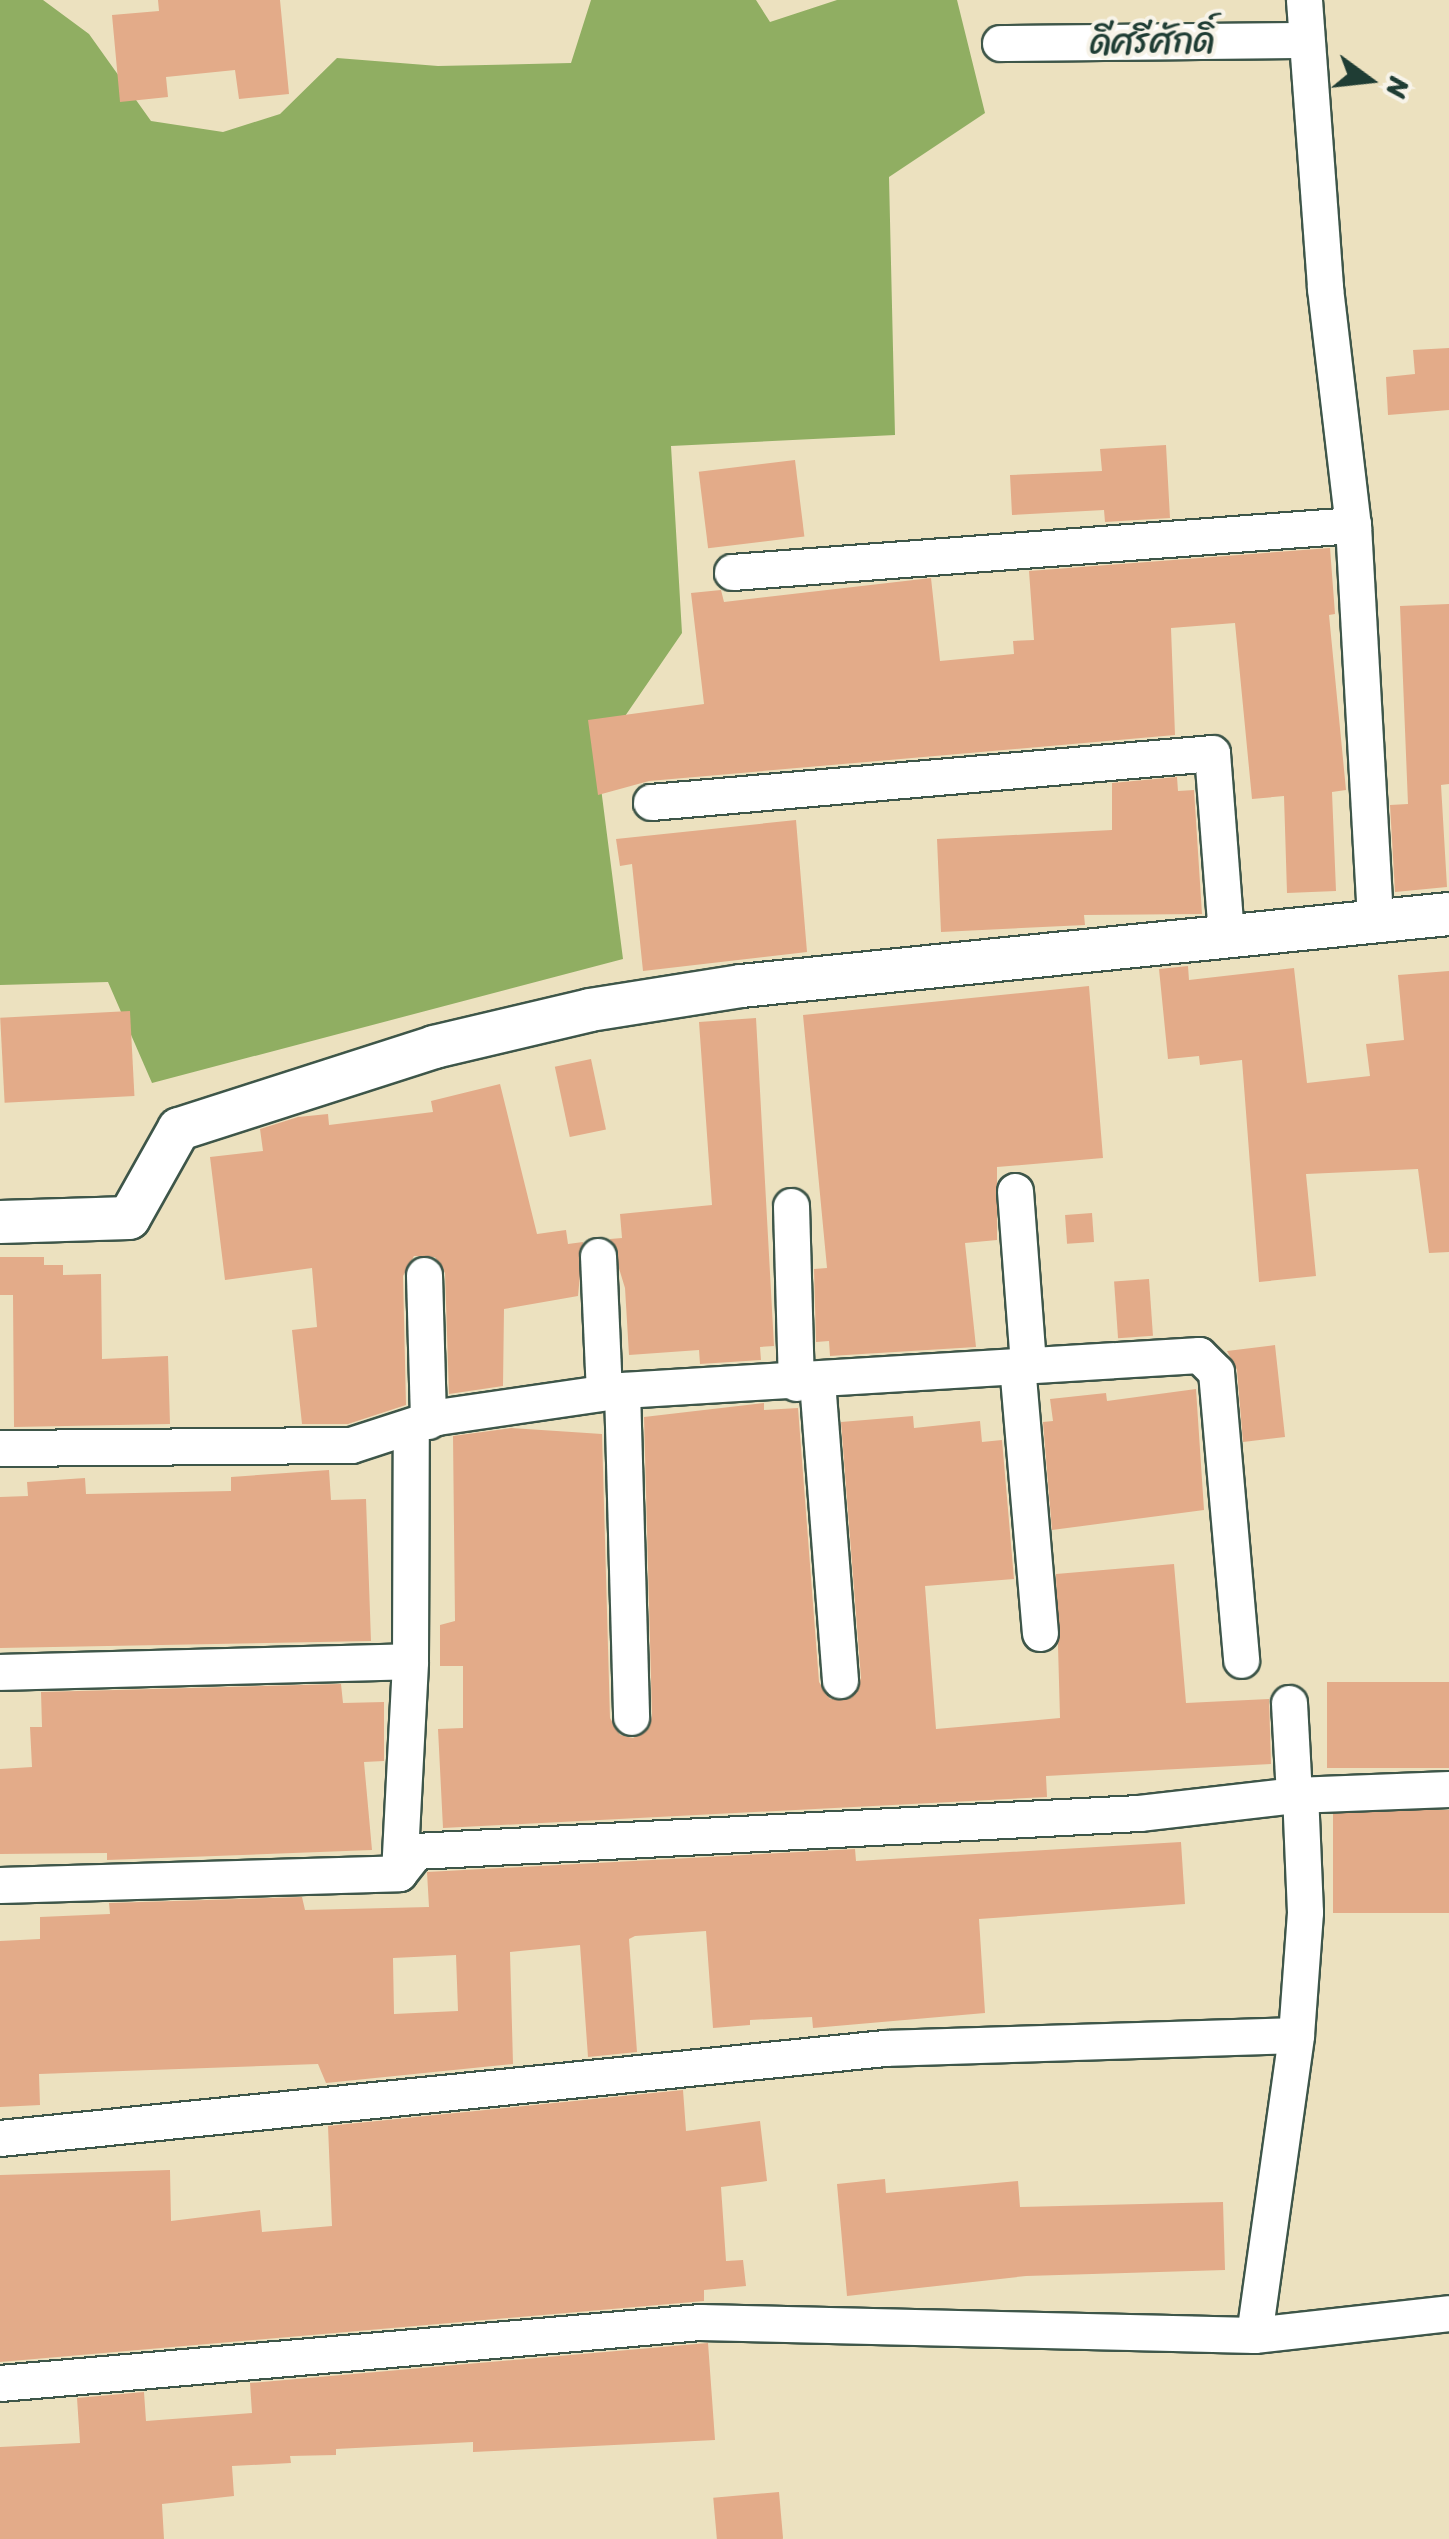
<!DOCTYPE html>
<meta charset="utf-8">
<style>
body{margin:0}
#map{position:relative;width:1449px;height:2539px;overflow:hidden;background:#ece1bf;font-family:Sriracha,"Playpen Sans Thai",sans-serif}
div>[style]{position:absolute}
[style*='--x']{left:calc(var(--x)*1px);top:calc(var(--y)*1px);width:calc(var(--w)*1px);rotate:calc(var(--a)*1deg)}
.forest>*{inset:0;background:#90ae62}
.building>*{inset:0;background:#e3ab89;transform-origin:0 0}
.roads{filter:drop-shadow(2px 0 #3e5649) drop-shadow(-2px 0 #3e5649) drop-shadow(0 2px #3e5649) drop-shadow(0 -2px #3e5649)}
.minor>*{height:35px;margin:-17.5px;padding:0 17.5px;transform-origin:17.5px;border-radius:17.5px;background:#fff}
.tertiary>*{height:42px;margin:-21px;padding:0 21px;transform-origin:21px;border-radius:21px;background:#fff}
span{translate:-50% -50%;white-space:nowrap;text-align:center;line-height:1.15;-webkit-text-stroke:8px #f7f3e8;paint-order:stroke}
.street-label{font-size:35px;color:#1f3d34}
.north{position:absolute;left:1319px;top:30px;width:100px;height:100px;-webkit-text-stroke:8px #f7f3e8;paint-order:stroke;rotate:105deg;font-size:28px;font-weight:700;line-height:40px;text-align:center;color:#1f3d34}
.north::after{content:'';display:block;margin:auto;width:35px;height:45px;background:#1f3d34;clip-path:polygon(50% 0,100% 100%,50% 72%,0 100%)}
</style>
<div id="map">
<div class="forest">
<i style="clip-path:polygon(0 0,43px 0,89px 34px,151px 121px,223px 132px,280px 114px,337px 58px,438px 66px,571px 63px,591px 0,756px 0,770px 22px,837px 0,957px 0,985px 113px,889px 177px,895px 435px,671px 446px,682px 633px,597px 757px,623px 959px,152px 1083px,108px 982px,0 985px)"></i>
</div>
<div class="building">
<i style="clip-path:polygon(158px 0,280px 0,289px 94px,239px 99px,235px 70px,166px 77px,168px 97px,120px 102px,112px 15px,159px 11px)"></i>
<i style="clip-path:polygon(1449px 348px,1449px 410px,1388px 415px,1386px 377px,1415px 374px,1413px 350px)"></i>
<i style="clip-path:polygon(1166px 445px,1170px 518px,1105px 522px,1104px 510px,1012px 515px,1010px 475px,1102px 471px,1100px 449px)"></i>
<i style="left:795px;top:460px;width:77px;height:97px;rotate:83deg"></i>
<i style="clip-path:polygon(1330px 548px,1335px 614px,1329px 615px,1346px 790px,1332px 792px,1336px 891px,1287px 893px,1284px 796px,1252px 799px,1235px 623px,1171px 628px,1175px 735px,649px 781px,598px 795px,588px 720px,704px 704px,691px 593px,721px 590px,724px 602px,931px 578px,940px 661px,1014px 654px,1013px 641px,1034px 640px,1029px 571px)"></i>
<i style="clip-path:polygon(1449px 604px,1449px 784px,1441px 785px,1447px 887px,1395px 892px,1390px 805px,1408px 804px,1400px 606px)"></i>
<i style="clip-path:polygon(1177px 777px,1178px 791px,1194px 790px,1202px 914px,1084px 915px,1085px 925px,941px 932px,937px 839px,1112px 830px,1112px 783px)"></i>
<i style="clip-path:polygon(796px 820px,807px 952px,643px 971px,632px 864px,620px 866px,616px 839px)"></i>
<i style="clip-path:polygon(1188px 966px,1189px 980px,1294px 968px,1307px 1083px,1370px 1076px,1366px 1044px,1404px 1040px,1398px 975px,1449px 971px,1449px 1252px,1429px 1253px,1418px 1169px,1306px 1174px,1316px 1276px,1259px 1282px,1242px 1060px,1200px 1065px,1199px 1056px,1168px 1059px,1159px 969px)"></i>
<i style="clip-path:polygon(1089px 986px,1103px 1158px,997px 1167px,997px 1240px,965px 1243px,976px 1347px,830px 1356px,829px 1341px,816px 1342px,814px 1269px,827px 1268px,803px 1015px)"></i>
<i style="left:130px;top:1011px;width:85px;height:130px;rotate:87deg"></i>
<i style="clip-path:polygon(756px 1018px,774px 1346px,760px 1347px,761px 1360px,700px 1364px,699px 1350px,629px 1355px,625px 1288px,610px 1239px,622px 1238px,620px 1214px,712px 1205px,699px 1022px)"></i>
<i style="left:591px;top:1059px;width:72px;height:37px;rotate:78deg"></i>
<i style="clip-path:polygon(500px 1084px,537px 1234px,566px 1230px,568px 1244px,583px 1242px,578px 1296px,504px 1309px,503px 1386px,449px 1394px,445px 1273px,435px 1257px,414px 1256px,403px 1276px,406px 1405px,348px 1424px,302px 1424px,292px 1330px,317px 1327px,312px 1268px,225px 1280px,210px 1157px,263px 1151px,260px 1129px,298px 1117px,328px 1114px,329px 1125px,433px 1112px,431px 1101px)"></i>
<i style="left:1092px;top:1213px;width:29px;height:27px;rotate:86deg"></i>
<i style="clip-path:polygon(0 1257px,44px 1257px,44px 1265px,63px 1265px,63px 1275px,101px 1274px,102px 1359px,168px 1356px,170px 1424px,14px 1427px,13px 1295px,0 1295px)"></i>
<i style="left:1149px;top:1279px;width:57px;height:35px;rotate:86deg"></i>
<i style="clip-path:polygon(1275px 1345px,1285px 1437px,1243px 1442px,1237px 1370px,1227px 1351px)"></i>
<i style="clip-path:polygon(1196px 1389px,1204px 1510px,1052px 1530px,1043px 1422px,1053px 1421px,1050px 1399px,1106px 1393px,1107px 1401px)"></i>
<i style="clip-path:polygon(764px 1403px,764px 1410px,798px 1408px,819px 1682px,830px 1699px,851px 1698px,861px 1678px,841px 1422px,913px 1416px,914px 1428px,980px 1421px,982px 1442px,1002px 1440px,1014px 1579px,925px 1586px,936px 1729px,1060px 1718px,1056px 1574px,1174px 1564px,1186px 1703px,1269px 1699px,1271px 1764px,1046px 1776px,1047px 1797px,443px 1828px,438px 1729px,463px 1728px,463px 1666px,440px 1666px,440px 1625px,455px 1621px,453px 1436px,511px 1428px,602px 1434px,610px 1718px,620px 1735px,633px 1738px,649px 1728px,652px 1716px,644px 1417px)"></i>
<i style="clip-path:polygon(329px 1470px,331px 1500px,366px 1499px,371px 1641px,0 1648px,0 1497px,28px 1496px,27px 1482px,85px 1478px,86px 1494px,231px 1491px,231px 1477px)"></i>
<i style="left:1449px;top:1682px;width:86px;height:122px;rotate:90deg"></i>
<i style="clip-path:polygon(341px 1684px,343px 1703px,384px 1702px,384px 1761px,364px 1762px,372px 1850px,107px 1860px,107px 1853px,0 1854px,0 1769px,32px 1767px,30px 1727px,42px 1727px,41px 1692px)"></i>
<i style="left:1449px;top:1810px;width:103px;height:116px;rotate:90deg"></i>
<i style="clip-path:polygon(evenodd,1181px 1842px,1185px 1904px,979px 1919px,985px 2013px,813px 2028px,812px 2017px,750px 2020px,750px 2025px,713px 2028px,706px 1931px,635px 1936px,629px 1939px,637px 2052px,588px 2057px,580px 1945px,510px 1952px,513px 2064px,326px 2083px,318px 2064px,39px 2074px,40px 2105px,0 2107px,0 1941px,40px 1939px,40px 1917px,110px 1914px,109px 1903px,302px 1897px,305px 1910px,429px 1907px,427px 1872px,855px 1849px,856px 1861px,1181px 1842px,456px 1955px,458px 2011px,394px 2014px,393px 1958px,456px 1955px)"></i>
<i style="clip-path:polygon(683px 2090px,686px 2131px,760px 2121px,767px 2181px,721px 2187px,726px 2261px,743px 2260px,746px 2286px,704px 2290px,704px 2301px,0 2362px,0 2175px,170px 2170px,171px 2221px,260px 2210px,262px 2232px,332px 2226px,328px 2126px)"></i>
<i style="clip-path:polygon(885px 2179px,886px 2193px,1018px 2181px,1020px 2207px,1223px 2202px,1225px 2270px,1026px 2276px,847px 2296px,837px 2184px)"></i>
<i style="clip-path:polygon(708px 2343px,715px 2440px,473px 2452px,473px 2442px,336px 2449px,336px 2455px,290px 2456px,291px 2463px,232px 2466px,234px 2496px,162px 2504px,164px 2539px,0 2539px,0 2447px,80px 2443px,77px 2398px,144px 2392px,146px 2421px,252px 2413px,250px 2383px)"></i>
<i style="left:779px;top:2492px;width:47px;height:66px;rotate:85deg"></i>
</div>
<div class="roads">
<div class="minor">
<i style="--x:1304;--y:0;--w:289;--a:85.8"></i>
<i style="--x:1325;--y:288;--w:239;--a:83.3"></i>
<i style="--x:1353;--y:525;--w:394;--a:86.8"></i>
<i style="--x:1000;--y:43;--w:304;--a:-0.6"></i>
<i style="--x:732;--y:572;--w:623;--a:-4.33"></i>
<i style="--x:651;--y:802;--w:563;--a:-4.99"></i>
<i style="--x:1212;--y:753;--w:181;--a:85.6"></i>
<i style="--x:1015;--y:1191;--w:174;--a:85.7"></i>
<i style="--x:791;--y:1206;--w:177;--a:88.4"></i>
<i style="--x:598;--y:1256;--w:136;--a:87.5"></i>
<i style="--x:424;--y:1275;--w:146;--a:88.4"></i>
<i style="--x:1017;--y:1365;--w:269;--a:85.1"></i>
<i style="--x:817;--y:1381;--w:300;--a:85.6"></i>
<i style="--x:622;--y:1390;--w:327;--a:88.4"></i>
<i style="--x:0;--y:1448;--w:351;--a:-0.5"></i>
<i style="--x:351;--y:1445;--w:90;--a:-18"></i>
<i style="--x:437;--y:1417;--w:187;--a:-8.3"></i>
<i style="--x:622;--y:1390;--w:578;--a:-3.47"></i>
<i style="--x:1199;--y:1355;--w:24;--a:45"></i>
<i style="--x:1216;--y:1372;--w:289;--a:85"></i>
<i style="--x:0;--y:1672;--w:410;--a:-1.5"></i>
<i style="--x:1289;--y:1703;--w:92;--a:86.9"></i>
<i style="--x:399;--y:1873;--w:212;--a:-87"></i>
<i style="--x:410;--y:1661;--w:233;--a:-89.8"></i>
<i style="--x:0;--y:1885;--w:399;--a:-1.7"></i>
<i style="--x:399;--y:1873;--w:28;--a:-52"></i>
<i style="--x:416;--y:1851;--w:724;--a:-3.01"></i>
<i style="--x:1139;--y:1813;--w:156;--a:-6.6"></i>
<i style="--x:1294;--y:1795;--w:155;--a:-2.2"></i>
<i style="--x:0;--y:2138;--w:890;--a:-5.81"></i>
<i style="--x:885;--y:2048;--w:411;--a:-1.8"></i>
<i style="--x:1254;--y:2335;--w:303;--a:-82"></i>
<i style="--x:1296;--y:2035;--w:123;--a:-85.8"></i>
<i style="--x:1305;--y:1912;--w:117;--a:-92.4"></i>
<i style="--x:0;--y:2383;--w:703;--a:-4.98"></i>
<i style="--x:700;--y:2322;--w:554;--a:1.34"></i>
<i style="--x:1254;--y:2335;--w:196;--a:-6.4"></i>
</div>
<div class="tertiary">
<i style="--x:0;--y:1222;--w:129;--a:-1.8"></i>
<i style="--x:129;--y:1218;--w:102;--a:-60.7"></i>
<i style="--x:179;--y:1129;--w:268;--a:-17.8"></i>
<i style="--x:434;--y:1047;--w:160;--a:-13.3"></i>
<i style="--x:590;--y:1010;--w:153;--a:-9"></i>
<i style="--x:741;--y:986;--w:712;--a:-5.81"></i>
</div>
</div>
<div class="street-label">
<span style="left:1152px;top:41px;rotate:-1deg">ดีศรีศักดิ์</span>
</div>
<div class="north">N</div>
</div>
